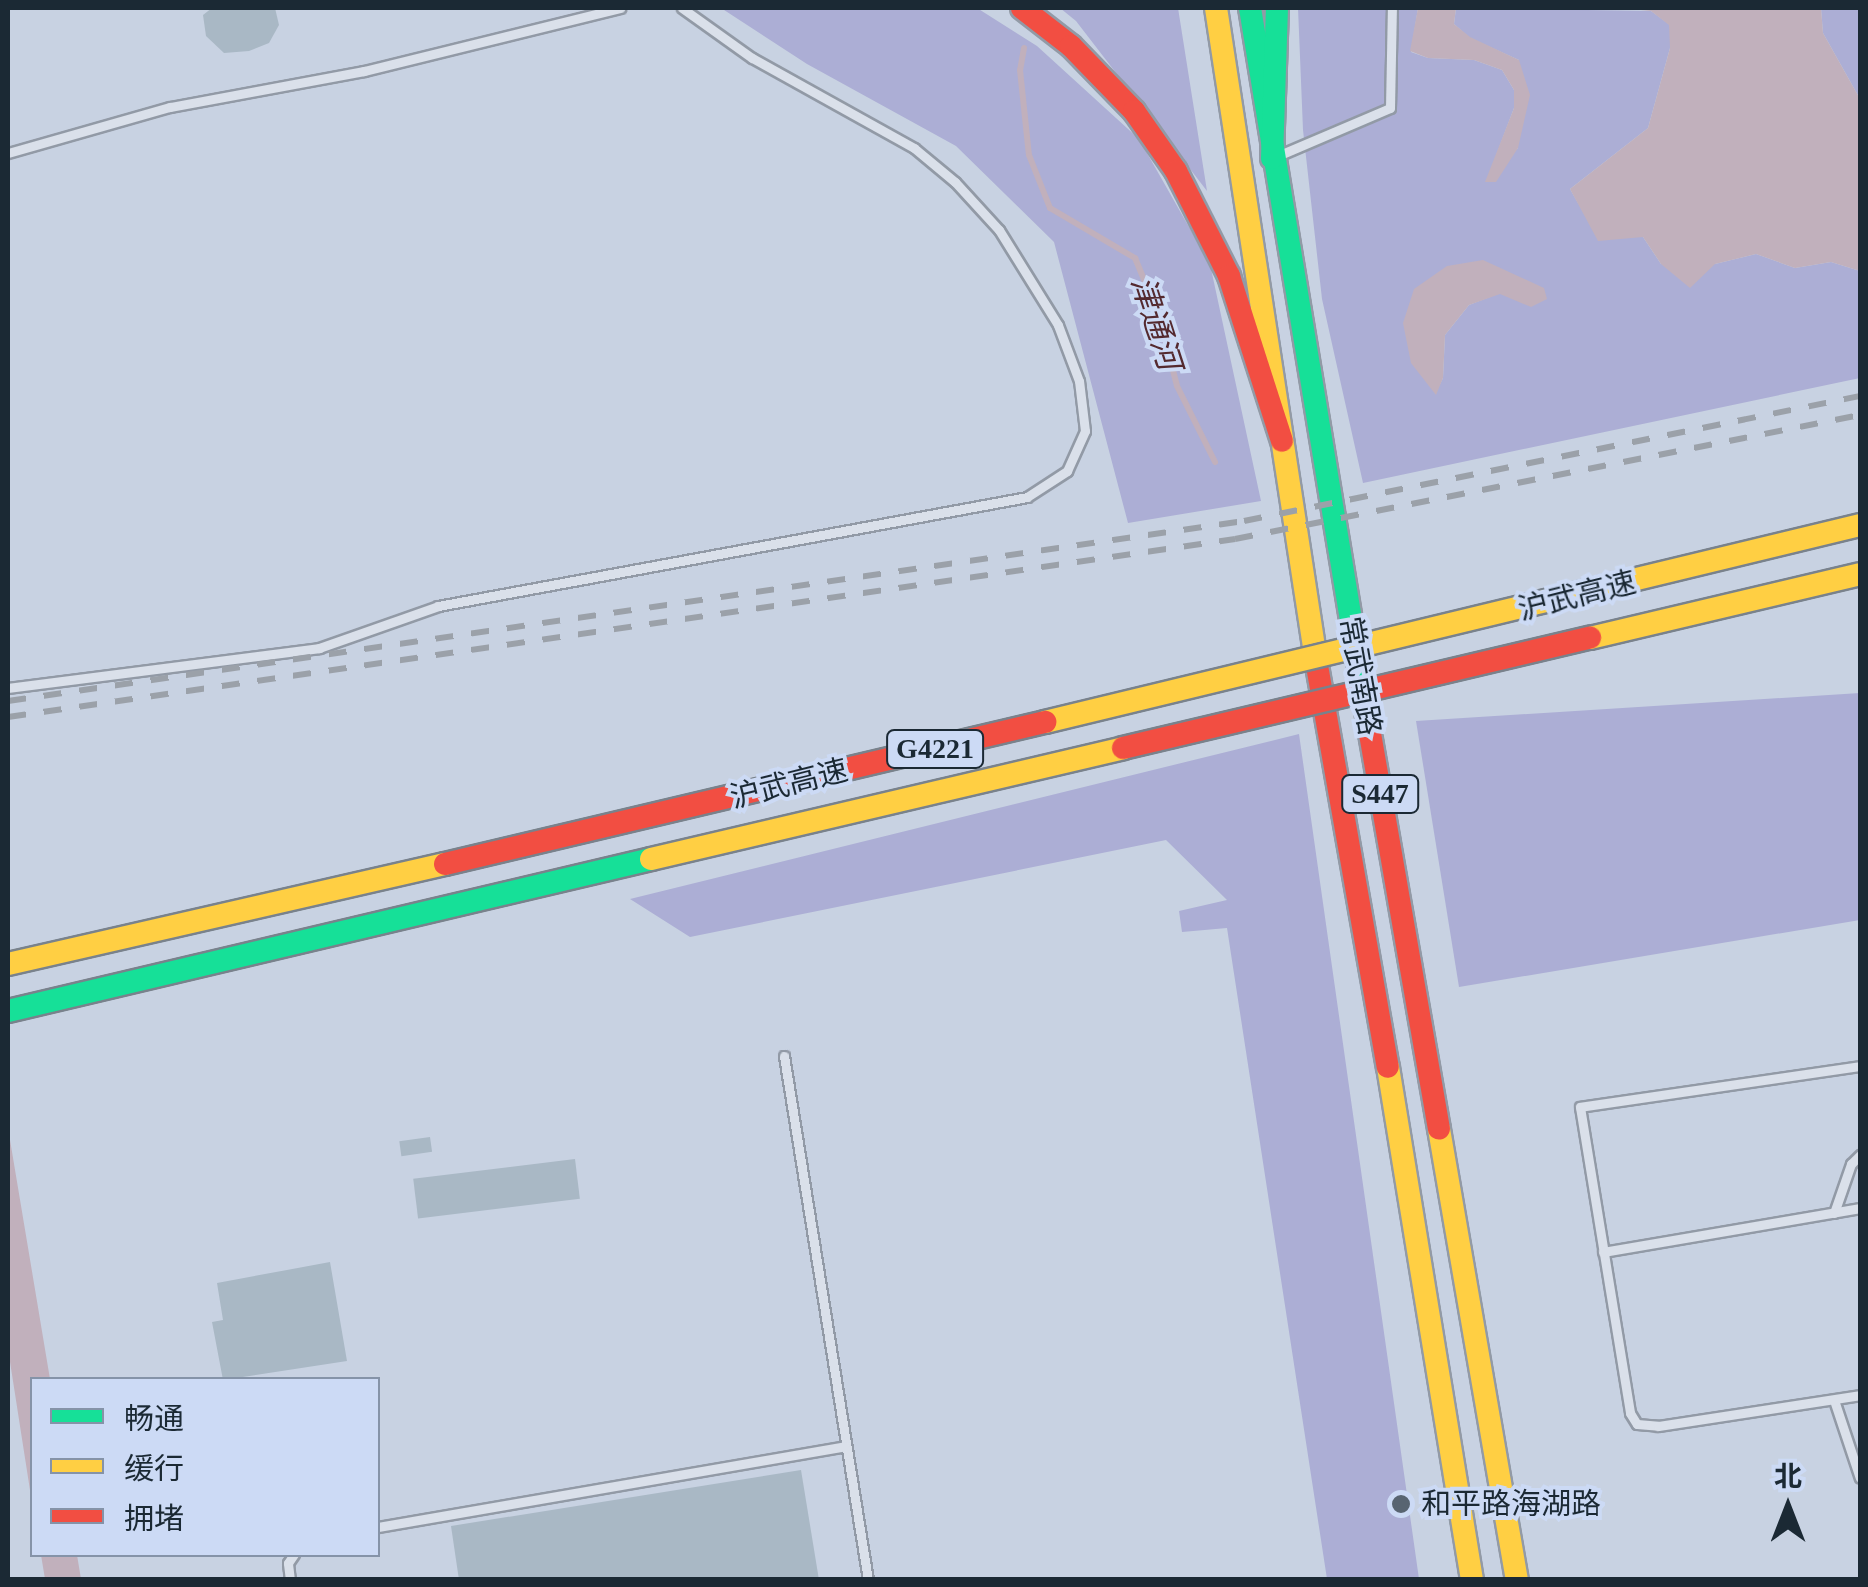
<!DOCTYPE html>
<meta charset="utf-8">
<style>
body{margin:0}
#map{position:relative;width:1868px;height:1587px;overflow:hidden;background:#c8d2e2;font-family:"Times New Roman","Noto Sans SC",serif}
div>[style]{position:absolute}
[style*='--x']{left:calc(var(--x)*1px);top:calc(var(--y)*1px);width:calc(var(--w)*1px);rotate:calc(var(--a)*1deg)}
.green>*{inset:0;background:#acaed5}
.water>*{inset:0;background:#c1b0bc}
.stream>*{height:6px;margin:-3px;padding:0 3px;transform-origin:3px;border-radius:3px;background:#c1b0bc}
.building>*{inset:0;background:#a9b8c5;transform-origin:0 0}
.roads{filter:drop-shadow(2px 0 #929aa6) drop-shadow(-2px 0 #929aa6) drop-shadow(0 2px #929aa6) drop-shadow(0 -2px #929aa6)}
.lane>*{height:9px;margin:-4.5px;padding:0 4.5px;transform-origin:4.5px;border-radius:4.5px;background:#dae0ea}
.fast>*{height:22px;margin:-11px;padding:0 11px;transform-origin:11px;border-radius:11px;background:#16e098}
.slow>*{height:22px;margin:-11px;padding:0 11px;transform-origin:11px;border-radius:11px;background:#ffcf43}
.jam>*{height:22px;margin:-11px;padding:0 11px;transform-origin:11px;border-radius:11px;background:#f24e42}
.rail>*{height:6px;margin-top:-3px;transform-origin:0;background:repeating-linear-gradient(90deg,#9ba1a9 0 18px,transparent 0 36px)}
.bridges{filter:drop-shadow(2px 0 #79828c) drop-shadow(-2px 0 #79828c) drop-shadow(0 2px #79828c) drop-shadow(0 -2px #79828c)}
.fast-bridge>*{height:22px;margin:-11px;padding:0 11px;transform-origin:11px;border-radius:11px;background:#16e098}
.slow-bridge>*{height:22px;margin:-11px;padding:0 11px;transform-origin:11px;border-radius:11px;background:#ffcf43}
.jam-bridge>*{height:22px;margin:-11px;padding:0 11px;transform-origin:11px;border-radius:11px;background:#f24e42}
.dots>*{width:28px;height:28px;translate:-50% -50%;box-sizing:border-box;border:5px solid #ccdaf5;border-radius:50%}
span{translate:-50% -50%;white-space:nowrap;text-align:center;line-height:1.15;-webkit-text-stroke:8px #ccdaf5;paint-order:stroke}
.shield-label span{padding:2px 8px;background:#ccdaf5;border:2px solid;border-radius:8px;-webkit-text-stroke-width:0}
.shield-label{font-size:28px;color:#1b2934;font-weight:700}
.street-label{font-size:30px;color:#1b2934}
.poi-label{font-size:30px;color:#1b2934}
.left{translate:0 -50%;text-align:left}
.water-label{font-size:32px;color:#542a2f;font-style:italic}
.frame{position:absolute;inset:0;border:10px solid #1b2934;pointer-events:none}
.legend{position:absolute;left:30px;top:1377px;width:350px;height:180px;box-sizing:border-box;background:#ccdaf5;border:2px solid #8593a8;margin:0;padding:12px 18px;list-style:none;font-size:30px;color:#1b2934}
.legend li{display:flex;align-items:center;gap:20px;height:50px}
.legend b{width:50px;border:2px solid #8593a8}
.north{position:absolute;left:1738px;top:1457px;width:100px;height:100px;-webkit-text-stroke:8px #ccdaf5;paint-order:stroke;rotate:0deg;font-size:28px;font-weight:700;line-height:40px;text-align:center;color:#1b2934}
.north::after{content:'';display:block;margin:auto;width:35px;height:45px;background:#1b2934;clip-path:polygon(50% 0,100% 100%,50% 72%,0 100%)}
</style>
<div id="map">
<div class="green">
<i style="clip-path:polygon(721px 8px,977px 8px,1037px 46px,1139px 139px,1210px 264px,1261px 501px,1128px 523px,1054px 242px,956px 146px,807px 64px)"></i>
<i style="clip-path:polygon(1060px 8px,1178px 8px,1207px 191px,1076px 21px)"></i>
<i style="clip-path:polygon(evenodd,1298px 8px,1418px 8px,1411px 52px,1428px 58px,1474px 60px,1502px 70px,1514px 90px,1514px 108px,1486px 182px,1518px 148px,1519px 60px,1470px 38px,1454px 24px,1456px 8px,1651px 11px,1670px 25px,1670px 48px,1648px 128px,1570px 189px,1582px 210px,1643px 237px,1661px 264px,1715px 264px,1756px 254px,1795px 268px,1831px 262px,1860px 271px,1860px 378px,1363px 483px,1322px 299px,1303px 130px,1298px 8px,1447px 266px,1500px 293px,1469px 305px,1445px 335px,1443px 378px,1435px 394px,1447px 266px)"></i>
<i style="clip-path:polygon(1821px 8px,1860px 8px,1860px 99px,1823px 33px)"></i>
<i style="clip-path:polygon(1860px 693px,1860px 920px,1459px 987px,1416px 721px)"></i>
<i style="clip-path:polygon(1299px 734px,1419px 1579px,1327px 1579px,1227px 928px,1182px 932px,1179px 911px,1227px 900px,1166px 840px,690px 937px,630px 899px)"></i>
</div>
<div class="water">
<i style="clip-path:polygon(1418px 8px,1456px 8px,1454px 24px,1470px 37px,1519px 60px,1530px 95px,1518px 148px,1496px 182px,1485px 182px,1514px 108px,1514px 90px,1502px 70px,1474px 60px,1428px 58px,1410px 51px)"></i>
<i style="clip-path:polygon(1620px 8px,1821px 8px,1823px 33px,1860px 99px,1860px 271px,1831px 262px,1795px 268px,1756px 254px,1715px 264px,1690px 288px,1661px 264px,1643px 237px,1598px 241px,1570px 189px,1648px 128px,1670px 48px,1669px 25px,1651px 11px)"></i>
<i style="clip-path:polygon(1483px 260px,1544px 288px,1547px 299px,1531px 307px,1500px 294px,1469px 305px,1445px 335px,1443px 378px,1436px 395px,1411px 363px,1403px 323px,1414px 289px,1447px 266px)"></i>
<i style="clip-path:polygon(8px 1128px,50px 1379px,32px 1380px,32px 1503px,8px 1349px)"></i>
<i style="clip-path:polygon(41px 1555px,77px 1555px,81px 1579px,45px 1579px)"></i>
</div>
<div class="stream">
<i style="--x:1024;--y:48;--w:22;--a:100"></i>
<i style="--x:1020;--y:70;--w:85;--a:84"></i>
<i style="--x:1029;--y:155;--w:57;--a:68.4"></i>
<i style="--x:1050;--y:208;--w:99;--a:30.5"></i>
<i style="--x:1135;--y:258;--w:60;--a:67.3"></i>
<i style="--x:1158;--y:313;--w:75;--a:75.4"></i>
<i style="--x:1177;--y:386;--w:85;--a:63.4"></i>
</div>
<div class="building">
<i style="clip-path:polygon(212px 8px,275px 8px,279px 25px,269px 43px,249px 51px,224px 53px,206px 36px,203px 15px)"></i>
<i style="left:430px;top:1137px;width:15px;height:31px;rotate:82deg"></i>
<i style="left:575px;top:1159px;width:40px;height:163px;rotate:83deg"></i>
<i style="clip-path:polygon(330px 1262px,347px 1361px,223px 1380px,212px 1322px,223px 1320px,217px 1283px)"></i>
<i style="clip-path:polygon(801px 1470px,819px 1580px,459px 1580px,451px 1526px)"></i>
</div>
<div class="roads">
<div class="lane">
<i style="--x:8;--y:153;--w:168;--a:-15.9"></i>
<i style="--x:170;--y:107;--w:197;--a:-10.5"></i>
<i style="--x:364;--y:71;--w:264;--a:-13.8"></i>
<i style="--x:1282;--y:154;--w:117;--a:-23.1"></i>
<i style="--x:1390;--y:108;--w:100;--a:-88.9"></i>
<i style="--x:8;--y:688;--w:314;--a:-7.3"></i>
<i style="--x:319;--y:648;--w:126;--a:-19.4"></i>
<i style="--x:438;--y:606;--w:599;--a:-10.48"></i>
<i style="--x:1027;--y:497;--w:48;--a:-33"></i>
<i style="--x:1067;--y:471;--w:44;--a:-65.8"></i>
<i style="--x:1085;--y:431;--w:50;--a:-96.8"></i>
<i style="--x:1079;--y:381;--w:60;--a:-110.6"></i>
<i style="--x:1058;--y:325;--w:112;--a:-121.8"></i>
<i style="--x:999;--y:230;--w:65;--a:-132.5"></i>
<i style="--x:955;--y:182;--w:53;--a:-140.3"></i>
<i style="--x:914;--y:148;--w:185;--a:-150.9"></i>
<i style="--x:752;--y:58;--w:86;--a:-144.5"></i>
<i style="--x:784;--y:1056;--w:531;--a:80.89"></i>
<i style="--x:1860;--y:1066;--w:283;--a:171.7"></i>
<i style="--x:1580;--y:1107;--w:310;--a:80.7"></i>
<i style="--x:1630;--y:1413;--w:13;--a:58"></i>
<i style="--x:1637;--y:1424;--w:21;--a:5"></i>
<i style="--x:1658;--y:1426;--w:204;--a:-8.7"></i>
<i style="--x:1834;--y:1213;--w:52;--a:-70.9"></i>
<i style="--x:1851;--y:1164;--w:13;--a:-45"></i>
<i style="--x:1603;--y:1252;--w:261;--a:-9.7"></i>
<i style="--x:1834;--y:1400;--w:82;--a:71.6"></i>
<i style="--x:378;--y:1527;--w:474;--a:-9.8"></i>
<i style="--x:290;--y:1580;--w:17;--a:-97"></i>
<i style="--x:288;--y:1563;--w:11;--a:-56"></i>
</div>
<div class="fast">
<i style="--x:1250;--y:8;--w:706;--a:80.63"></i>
<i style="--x:1272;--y:158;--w:150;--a:-88.1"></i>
</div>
<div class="slow">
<i style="--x:1216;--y:8;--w:660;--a:81.28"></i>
<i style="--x:1388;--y:1067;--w:520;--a:80.7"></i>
<i style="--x:1439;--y:1129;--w:458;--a:80.2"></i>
</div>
<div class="jam">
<i style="--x:1022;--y:8;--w:62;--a:37.8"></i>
<i style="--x:1071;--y:46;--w:91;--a:45.9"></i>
<i style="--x:1134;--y:111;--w:73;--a:55"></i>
<i style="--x:1176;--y:171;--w:118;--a:63.2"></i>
<i style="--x:1229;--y:276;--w:173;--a:72.2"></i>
<i style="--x:1316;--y:660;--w:413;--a:80"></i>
<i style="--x:1365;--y:705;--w:430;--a:80.1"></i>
</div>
</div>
<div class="rail">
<i style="--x:8;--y:701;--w:1249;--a:-8.29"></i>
<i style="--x:1244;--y:521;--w:629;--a:-11.47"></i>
<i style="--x:8;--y:717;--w:1240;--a:-8.25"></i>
<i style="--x:1235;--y:539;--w:637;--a:-11.22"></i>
</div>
<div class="bridges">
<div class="fast-bridge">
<i style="--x:8;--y:1011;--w:661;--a:-13.3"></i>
</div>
<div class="slow-bridge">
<i style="--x:1590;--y:638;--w:277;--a:-13.3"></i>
<i style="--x:1045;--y:722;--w:838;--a:-13.59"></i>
<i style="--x:651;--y:859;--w:485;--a:-13.2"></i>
<i style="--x:8;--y:964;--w:448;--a:-12.9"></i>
</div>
<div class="jam-bridge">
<i style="--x:1123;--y:748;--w:480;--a:-13.3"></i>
<i style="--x:445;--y:864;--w:617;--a:-13.32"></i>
</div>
</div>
<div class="dots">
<i style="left:1401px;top:1504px;background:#586471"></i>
</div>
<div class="shield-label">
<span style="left:935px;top:749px">G4221</span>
<span style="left:1380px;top:794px">S447</span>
</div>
<div class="street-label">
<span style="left:1577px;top:596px;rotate:-14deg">沪武高速</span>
<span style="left:1360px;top:676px;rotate:80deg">常武南路</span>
<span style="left:789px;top:784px;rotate:-14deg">沪武高速</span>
</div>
<div class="poi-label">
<span class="left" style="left:1421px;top:1504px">和平路海湖路</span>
</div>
<div class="water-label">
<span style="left:1156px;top:323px;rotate:72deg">津通河</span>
</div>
<div class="frame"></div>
<ul class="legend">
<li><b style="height:12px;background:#16e098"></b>畅通</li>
<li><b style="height:12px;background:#ffcf43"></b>缓行</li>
<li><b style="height:12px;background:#f24e42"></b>拥堵</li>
</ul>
<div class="north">北</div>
</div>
